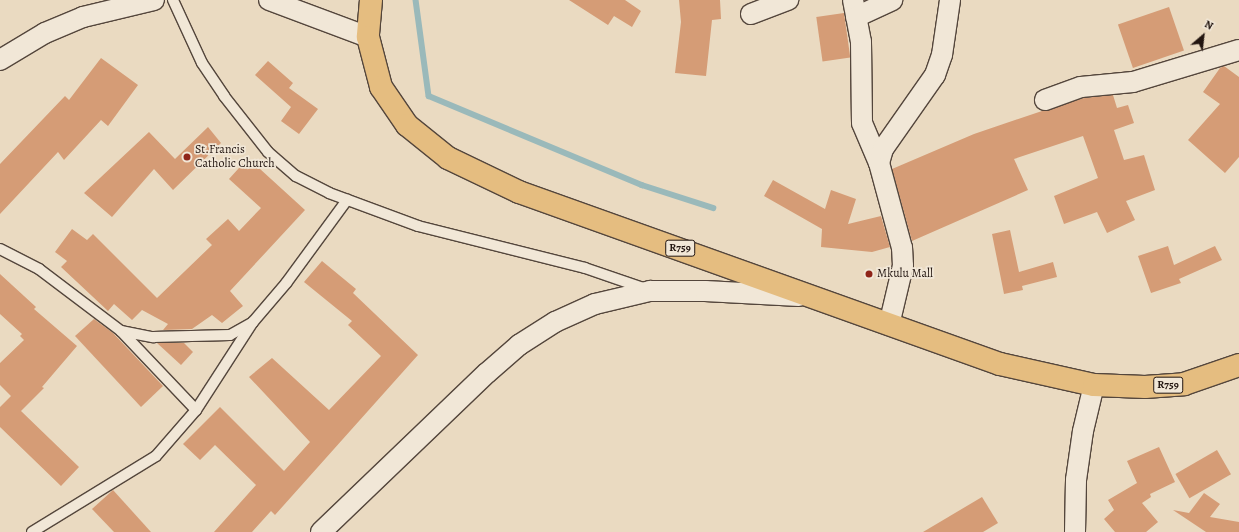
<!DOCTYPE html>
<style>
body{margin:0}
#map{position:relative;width:1239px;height:532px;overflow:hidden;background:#eadac1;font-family:Alegreya,serif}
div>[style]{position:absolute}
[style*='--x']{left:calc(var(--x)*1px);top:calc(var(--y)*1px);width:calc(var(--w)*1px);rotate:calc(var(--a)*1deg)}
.stream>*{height:5.5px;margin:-2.75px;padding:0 2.75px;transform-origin:2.75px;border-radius:2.75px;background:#9ab9ba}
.building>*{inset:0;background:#d59c76;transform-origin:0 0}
.roads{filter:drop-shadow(1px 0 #54463c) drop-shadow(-1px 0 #54463c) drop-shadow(0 1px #54463c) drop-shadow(0 -1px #54463c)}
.lane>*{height:10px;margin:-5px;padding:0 5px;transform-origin:5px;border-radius:5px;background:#f1e7d7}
.street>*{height:20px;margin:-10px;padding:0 10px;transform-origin:10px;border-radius:10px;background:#f1e7d7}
.primary>*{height:22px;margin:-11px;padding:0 11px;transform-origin:11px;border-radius:11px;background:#e5bd80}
.dots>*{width:11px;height:11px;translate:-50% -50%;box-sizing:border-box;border:2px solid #f1e7d7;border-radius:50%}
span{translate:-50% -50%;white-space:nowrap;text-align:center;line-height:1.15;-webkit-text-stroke:3.5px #f1e7d7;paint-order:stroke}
.shield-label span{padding:1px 3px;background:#f1e7d7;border:1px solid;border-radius:3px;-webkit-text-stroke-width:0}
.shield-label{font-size:11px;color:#221510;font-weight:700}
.poi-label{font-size:12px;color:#221510}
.left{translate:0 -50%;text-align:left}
.north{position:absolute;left:1183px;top:16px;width:40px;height:40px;-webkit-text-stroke:3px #f1e7d7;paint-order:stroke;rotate:28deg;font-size:11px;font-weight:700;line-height:16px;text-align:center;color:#221510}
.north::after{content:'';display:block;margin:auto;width:14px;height:18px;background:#221510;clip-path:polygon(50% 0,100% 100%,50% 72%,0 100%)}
</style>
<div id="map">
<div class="stream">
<i style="--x:416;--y:0;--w:97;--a:82.3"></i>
<i style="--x:429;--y:96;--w:231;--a:22.7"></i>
<i style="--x:642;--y:185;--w:75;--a:17.9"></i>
</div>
<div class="building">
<i style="clip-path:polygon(569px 0,625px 0,641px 11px,632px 27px,614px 16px,608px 25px)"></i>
<i style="clip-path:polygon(679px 0,720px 0,721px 19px,712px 20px,706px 76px,675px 73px,681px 22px)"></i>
<i style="left:1169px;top:7px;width:46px;height:54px;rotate:71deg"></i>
<i style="left:844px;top:13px;width:45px;height:28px;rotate:82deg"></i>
<i style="clip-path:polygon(101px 58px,138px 85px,108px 126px,101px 120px,64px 160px,58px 152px,0 214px,0 164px,65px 96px,69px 100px)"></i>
<i style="clip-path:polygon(268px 61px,293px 83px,289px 88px,318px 109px,299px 134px,281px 121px,291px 107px,255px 75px)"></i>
<i style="clip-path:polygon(1224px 66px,1239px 77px,1239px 157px,1225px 173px,1188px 140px,1220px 104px,1203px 92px,1220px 68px)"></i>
<i style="clip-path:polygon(1113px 95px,1117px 108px,1128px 105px,1134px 123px,1114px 130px,1124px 160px,1144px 155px,1155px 190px,1126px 201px,1135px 220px,1107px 233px,1097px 212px,1064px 224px,1054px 196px,1098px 178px,1083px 136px,1014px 159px,1028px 190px,912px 241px,892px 169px,974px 134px,1042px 111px,1084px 98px)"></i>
<i style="clip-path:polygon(208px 127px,221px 143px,173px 190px,154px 169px,112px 217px,84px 193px,149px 132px,175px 159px)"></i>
<i style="clip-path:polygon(248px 158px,305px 210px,230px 291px,243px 306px,222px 323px,212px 315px,192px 329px,163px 330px,168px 324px,142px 310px,132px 320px,114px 304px,108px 311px,61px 267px,67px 261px,55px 252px,72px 229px,87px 240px,93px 234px,157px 298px,212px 245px,206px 239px,228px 219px,239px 231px,261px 208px,229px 179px)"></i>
<i style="clip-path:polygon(773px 180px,825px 209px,831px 190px,856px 199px,848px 224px,881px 216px,890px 247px,872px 252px,821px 247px,822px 229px,764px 196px)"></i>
<i style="clip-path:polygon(1010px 230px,1019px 272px,1053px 262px,1057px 277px,1022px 286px,1023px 290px,1004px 294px,992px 234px)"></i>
<i style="clip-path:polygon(1168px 246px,1174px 265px,1215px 246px,1222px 260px,1179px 279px,1181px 283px,1151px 293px,1138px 256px)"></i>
<i style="clip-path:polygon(322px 261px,356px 289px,353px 293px,418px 355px,275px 515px,271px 511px,252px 532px,214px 532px,256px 485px,215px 445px,200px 460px,183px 444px,220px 407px,284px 471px,310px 442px,249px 377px,272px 358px,329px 410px,381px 356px,348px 325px,352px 321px,304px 282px)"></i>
<i style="clip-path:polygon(0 274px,36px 307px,34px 309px,77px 346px,42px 387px,44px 388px,21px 411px,79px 467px,61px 486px,0 427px,0 407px,11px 396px,0 385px,0 363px,24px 340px,20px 336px,22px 334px,0 314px)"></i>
<i style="clip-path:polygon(94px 319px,113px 333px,163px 386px,141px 407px,75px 336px)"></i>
<i style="clip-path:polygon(157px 343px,184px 343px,193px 352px,181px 365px)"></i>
<i style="clip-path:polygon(1159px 447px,1175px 482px,1150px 494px,1151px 497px,1142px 503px,1158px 522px,1146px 532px,1115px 532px,1104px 519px,1114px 510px,1108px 500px,1137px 483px,1127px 461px)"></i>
<i style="left:1217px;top:450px;width:28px;height:48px;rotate:60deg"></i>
<i style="clip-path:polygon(113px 490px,151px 532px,114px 532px,92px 509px)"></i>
<i style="clip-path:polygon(1204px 493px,1220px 504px,1210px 517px,1239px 522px,1239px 532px,1206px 532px,1173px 510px,1189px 513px)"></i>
<i style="clip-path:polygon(982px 497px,998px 523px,983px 532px,923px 532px)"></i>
</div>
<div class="roads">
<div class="lane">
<i style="--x:173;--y:0;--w:69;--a:65.3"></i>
<i style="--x:202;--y:63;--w:40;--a:56"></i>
<i style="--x:224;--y:96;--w:71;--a:51.8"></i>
<i style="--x:268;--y:152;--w:37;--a:41"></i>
<i style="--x:296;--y:176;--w:37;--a:27"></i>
<i style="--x:329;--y:193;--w:95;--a:20.3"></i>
<i style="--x:418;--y:226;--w:172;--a:14.1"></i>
<i style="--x:585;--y:268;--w:65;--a:19"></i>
<i style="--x:0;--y:249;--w:44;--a:27.1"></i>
<i style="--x:39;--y:269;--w:103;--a:37.1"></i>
<i style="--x:121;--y:331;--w:109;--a:46.5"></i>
<i style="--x:121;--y:331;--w:33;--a:11"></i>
<i style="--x:153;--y:337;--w:77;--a:-1.5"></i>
<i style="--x:230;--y:335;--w:26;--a:-29"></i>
<i style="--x:253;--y:322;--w:52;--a:-49.6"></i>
<i style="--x:287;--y:282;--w:102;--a:-53.8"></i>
<i style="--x:32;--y:532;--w:145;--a:-31.5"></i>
<i style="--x:156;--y:456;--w:61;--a:-49"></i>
<i style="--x:196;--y:410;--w:105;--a:-57.1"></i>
</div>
<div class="street">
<i style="--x:269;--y:0;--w:106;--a:20.5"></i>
<i style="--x:853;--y:0;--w:43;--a:79.2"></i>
<i style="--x:861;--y:42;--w:81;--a:89.3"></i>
<i style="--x:862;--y:123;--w:43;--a:67"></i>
<i style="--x:751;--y:14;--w:40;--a:-21"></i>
<i style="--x:856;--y:17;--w:40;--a:-25"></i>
<i style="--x:0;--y:60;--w:52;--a:-31"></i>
<i style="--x:45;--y:33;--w:41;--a:-22.8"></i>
<i style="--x:83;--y:17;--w:73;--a:-13.5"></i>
<i style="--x:1045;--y:100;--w:38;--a:-20"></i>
<i style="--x:1081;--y:87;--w:52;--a:-5.5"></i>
<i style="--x:1133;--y:82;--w:111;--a:-16.8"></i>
<i style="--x:889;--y:325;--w:61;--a:-76.7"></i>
<i style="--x:903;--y:266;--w:18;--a:-93"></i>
<i style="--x:902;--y:248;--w:88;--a:-105.1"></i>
<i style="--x:879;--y:163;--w:15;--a:-74"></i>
<i style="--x:883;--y:149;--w:90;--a:-54.9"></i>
<i style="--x:935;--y:75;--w:21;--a:-71"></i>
<i style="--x:942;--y:55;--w:56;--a:-81.7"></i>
<i style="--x:321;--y:532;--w:230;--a:-43.8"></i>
<i style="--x:487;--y:373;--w:43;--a:-41.2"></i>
<i style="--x:519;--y:345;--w:43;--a:-32.6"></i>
<i style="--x:555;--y:322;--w:44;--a:-24.2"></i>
<i style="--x:595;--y:304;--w:57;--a:-13.3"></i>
<i style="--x:650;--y:291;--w:55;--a:0"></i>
<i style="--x:705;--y:291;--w:94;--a:3"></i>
<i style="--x:1075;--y:532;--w:52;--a:-88.9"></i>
<i style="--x:1076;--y:480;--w:49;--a:-81.9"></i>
<i style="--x:1083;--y:431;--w:47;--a:-76.6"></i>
</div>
<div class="primary">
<i style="--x:371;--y:0;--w:37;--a:95"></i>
<i style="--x:368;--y:37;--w:52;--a:75.4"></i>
<i style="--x:381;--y:87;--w:46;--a:55.6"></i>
<i style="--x:407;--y:125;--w:53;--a:38.8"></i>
<i style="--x:448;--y:158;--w:79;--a:25.6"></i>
<i style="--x:519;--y:192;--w:511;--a:19.68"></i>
<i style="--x:1000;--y:364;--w:96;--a:12.6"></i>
<i style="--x:1094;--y:385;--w:51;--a:2.2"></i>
<i style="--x:1145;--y:387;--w:39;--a:-4"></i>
<i style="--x:1184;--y:384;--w:58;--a:-19.1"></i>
</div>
</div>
<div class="dots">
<i style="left:187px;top:157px;background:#8f2418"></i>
<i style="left:869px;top:274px;background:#8f2418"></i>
</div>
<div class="shield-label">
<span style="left:680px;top:248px">R759</span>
<span style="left:1168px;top:385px">R759</span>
</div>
<div class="poi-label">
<span class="left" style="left:195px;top:157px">St.Francis<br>Catholic Church</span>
<span class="left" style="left:877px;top:274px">Mkulu Mall</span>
</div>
<div class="north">N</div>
</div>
